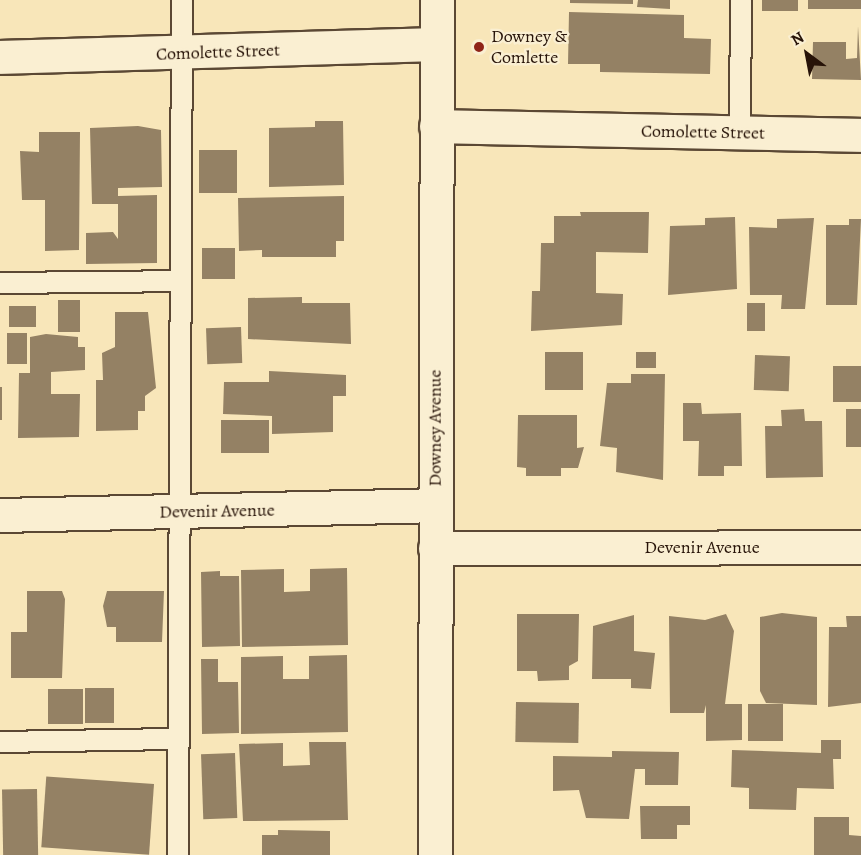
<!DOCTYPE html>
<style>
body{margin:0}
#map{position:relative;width:861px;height:855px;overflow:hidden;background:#f8e6b9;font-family:Alegreya,serif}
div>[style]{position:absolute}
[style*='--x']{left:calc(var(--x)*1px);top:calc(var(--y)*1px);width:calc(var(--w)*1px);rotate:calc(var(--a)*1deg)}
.building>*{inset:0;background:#948164;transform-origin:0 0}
.roads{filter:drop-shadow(2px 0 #5b4834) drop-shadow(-2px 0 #5b4834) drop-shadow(0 2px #5b4834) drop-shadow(0 -2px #5b4834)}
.lane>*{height:20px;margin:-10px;padding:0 10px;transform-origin:10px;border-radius:10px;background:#faefd2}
.street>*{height:33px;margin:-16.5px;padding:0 16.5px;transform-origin:16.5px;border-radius:16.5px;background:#faefd2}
.secondary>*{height:33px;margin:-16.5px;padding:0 16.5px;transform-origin:16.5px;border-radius:16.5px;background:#faefd2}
.dots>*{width:16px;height:16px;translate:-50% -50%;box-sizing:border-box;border:3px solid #faefd2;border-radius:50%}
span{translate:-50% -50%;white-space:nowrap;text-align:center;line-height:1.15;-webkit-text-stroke:4.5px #faefd2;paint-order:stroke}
.poi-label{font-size:18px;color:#271308}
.left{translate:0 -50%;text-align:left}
.street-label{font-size:18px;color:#271308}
.north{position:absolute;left:777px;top:24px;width:60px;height:60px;-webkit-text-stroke:4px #faefd2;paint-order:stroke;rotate:328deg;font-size:16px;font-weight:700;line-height:24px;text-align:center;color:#271308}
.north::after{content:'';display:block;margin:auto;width:21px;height:27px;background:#271308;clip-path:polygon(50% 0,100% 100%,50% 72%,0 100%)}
</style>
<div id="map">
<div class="building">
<i style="clip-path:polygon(570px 0,633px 0,633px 4px,570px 3px)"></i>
<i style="clip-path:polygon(638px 0,670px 0,670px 9px,637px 7px)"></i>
<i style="left:762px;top:0;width:36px;height:11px"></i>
<i style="left:808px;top:0;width:53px;height:9px"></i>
<i style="clip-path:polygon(569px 12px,684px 15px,684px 38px,711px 39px,710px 74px,600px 72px,600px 64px,568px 64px)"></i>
<i style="clip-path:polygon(858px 26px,861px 80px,812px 79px,813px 42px,846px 42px,846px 59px,857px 58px)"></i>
<i style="clip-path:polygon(315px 121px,343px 121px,344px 185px,269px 187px,269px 128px,315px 127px)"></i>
<i style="clip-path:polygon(138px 126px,161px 130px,162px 187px,118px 188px,118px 196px,157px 195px,157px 263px,86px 264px,86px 233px,113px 232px,118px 239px,118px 204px,92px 204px,90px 128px)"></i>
<i style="clip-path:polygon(39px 132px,80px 132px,79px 250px,45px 251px,45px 200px,22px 200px,20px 151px,39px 152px)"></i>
<i style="left:199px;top:150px;width:38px;height:43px"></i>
<i style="clip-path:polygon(344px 196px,344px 241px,336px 241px,336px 257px,262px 257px,262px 250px,239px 251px,238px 198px)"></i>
<i style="clip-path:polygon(580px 212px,649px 212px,648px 253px,596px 252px,596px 293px,623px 294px,622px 325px,531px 331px,532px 291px,540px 291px,541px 243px,554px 243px,554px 216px,581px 216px)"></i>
<i style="clip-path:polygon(735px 217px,737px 289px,668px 295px,670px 226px,705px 225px,705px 218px)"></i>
<i style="clip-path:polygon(814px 218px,805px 309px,781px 309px,782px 295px,750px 295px,749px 227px,777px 228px,777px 219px)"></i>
<i style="clip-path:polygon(849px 219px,861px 219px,857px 305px,826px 305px,826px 225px,849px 225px)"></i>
<i style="left:202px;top:248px;width:33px;height:31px"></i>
<i style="clip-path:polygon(302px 297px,302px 303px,350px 303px,351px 344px,248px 339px,248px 298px)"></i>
<i style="left:58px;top:300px;width:22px;height:32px"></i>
<i style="left:747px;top:303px;width:18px;height:28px"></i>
<i style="left:9px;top:306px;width:27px;height:21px"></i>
<i style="clip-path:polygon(115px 312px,148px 312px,156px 388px,145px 396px,145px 411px,138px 411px,138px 430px,96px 431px,96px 380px,103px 380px,102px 353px,115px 347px)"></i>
<i style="left:241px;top:327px;width:36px;height:35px;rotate:88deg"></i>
<i style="left:7px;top:333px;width:20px;height:31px"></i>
<i style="clip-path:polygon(46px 334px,78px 337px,78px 347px,85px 347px,85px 370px,51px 372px,51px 394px,80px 394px,79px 437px,18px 438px,19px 373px,30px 373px,30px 337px)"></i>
<i style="left:583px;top:352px;width:38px;height:38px;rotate:90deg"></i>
<i style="left:636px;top:352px;width:20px;height:16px"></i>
<i style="left:755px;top:355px;width:35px;height:35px;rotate:2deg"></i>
<i style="left:833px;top:366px;width:28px;height:36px"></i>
<i style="clip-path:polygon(269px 371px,346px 375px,346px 396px,333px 396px,333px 432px,272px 434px,272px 416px,223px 414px,224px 382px,269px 382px)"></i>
<i style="clip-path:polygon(631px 374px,665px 374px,663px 480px,616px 472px,617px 448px,600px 446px,607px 383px,631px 383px)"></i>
<i style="left:0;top:387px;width:2px;height:33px"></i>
<i style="clip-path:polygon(683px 403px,701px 403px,702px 414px,741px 413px,742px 466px,724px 466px,724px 476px,698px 476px,699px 441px,683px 441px)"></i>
<i style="clip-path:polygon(804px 409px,805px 421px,822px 421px,823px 477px,766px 478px,765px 426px,782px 426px,781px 410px)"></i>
<i style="left:861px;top:409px;width:38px;height:15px;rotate:90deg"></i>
<i style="clip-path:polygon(518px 415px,577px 415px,577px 448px,584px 447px,578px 468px,561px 468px,561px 476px,526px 476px,526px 468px,517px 467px)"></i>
<i style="left:269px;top:420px;width:33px;height:48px;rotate:90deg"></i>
<i style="clip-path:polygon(347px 568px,348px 645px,242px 647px,241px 570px,284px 569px,284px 592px,310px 591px,310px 569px)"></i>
<i style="clip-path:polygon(220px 571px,220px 576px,239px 576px,240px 646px,202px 647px,201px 572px)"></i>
<i style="clip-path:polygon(27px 591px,62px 591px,65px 599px,62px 678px,11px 678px,11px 632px,27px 632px)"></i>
<i style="clip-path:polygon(107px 591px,164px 591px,162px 642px,116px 642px,116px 627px,107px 627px,103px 606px)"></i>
<i style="clip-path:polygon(782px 613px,817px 617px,817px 705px,766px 703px,760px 691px,760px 617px)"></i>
<i style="clip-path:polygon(517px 614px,579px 614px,578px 661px,569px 666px,569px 680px,538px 681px,537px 671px,517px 671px)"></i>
<i style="clip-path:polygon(726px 614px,734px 631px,725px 704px,742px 704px,742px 740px,706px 741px,706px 705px,704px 713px,670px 713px,669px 616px,705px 620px)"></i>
<i style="clip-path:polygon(634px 615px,634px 651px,655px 653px,651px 689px,631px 688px,631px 679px,592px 679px,593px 626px)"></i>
<i style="clip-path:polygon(846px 616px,861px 616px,861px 703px,828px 707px,829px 627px,847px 627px)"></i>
<i style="clip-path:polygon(347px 655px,348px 732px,241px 734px,241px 657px,283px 656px,283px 679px,309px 679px,309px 656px)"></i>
<i style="clip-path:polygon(201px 659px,218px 659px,218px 682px,238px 682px,239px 733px,202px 734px)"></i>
<i style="left:85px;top:688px;width:29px;height:35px"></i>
<i style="left:48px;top:689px;width:35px;height:35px"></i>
<i style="left:516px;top:702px;width:63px;height:40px;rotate:1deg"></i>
<i style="left:748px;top:704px;width:35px;height:37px"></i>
<i style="clip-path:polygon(821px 740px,841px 740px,841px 759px,833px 759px,834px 789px,797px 788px,796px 810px,749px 809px,749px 788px,731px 787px,732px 750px,821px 753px)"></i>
<i style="clip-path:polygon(309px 742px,346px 742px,348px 820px,243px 821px,239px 744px,283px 743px,283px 766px,310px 765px)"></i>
<i style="clip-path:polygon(612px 751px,679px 752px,678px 785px,645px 785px,645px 769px,635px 769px,629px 819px,586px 818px,579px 790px,553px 791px,553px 756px,612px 757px)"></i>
<i style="left:235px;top:753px;width:65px;height:34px;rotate:88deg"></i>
<i style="left:154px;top:784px;width:71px;height:108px;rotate:94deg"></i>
<i style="left:37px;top:789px;width:66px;height:35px;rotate:89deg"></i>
<i style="clip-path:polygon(640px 806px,690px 806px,690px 825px,677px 825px,677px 839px,641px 839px)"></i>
<i style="clip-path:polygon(814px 817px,849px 817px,849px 835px,861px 836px,861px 855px,814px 855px)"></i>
<i style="clip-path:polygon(278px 830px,330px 831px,330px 855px,262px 855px,262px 835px,278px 835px)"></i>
</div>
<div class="roads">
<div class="lane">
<i style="--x:740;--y:132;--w:132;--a:-89.6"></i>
<i style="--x:0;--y:283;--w:178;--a:-0.6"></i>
<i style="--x:0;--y:742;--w:178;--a:-1"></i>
<i style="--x:178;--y:855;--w:855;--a:-89.73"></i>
</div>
<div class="street">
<i style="--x:0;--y:57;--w:437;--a:-1.7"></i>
<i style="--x:436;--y:126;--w:425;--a:1.2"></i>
<i style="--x:0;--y:515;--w:434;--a:-1.3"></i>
<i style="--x:435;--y:548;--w:426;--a:-0.1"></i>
</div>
<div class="secondary">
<i style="--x:435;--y:855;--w:855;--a:-89.87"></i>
</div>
</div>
<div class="dots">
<i style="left:479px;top:47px;background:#8f2418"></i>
</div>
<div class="poi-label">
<span class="left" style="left:491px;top:47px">Downey &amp;<br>Comlette</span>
</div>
<div class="street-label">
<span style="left:218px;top:52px;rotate:-2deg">Comolette Street</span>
<span style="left:703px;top:132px;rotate:1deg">Comolette Street</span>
<span style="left:435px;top:428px;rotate:-90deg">Downey Avenue</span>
<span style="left:217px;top:511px;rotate:-1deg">Devenir Avenue</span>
<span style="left:702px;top:547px">Devenir Avenue</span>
</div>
<div class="north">N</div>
</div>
